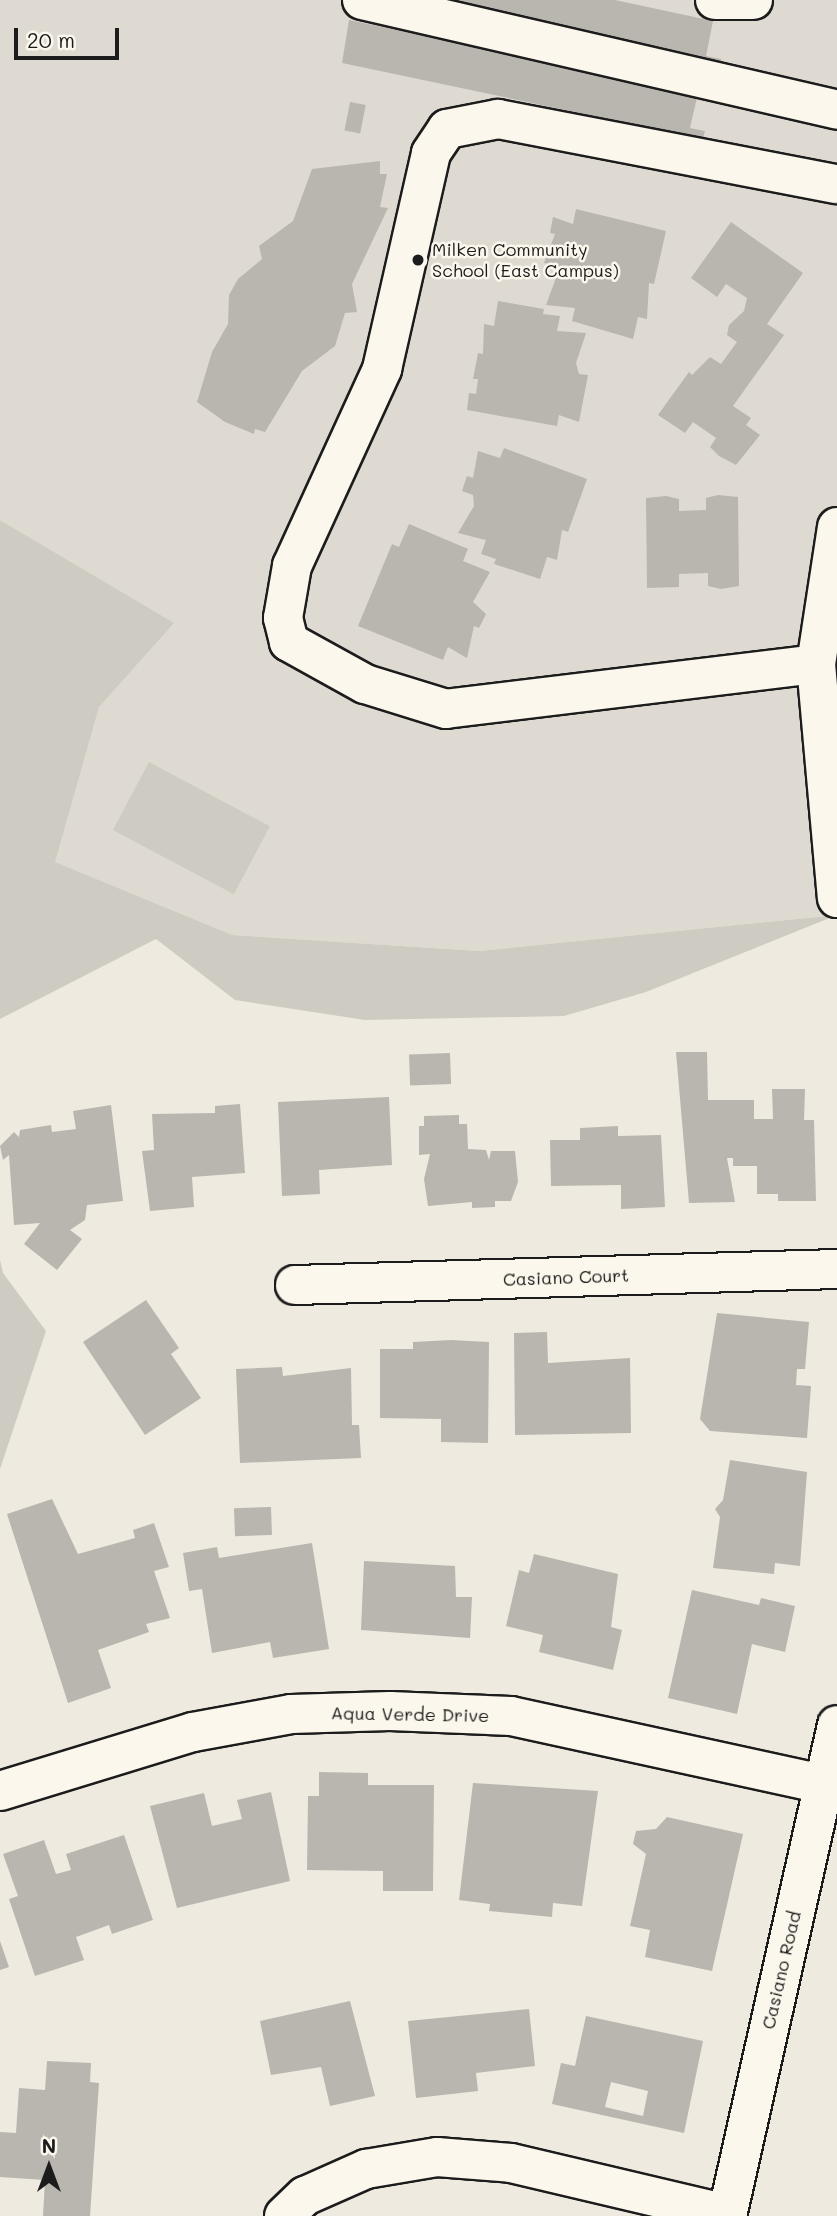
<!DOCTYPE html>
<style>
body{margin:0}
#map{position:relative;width:837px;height:2216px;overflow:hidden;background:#eeeadf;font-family:Mali,sans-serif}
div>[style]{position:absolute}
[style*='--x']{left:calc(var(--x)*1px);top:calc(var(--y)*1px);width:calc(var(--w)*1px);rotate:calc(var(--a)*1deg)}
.built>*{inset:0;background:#dedad1}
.green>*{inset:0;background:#ceccc2;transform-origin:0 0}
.building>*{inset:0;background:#b9b6af;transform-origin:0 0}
.roads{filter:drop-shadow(2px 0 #1c1c1c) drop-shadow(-2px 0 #1c1c1c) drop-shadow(0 2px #1c1c1c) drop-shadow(0 -2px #1c1c1c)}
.minor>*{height:38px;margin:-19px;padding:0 19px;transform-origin:19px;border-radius:19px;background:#fbf7ec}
.dots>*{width:19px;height:19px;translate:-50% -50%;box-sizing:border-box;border:4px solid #fbf7ec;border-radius:50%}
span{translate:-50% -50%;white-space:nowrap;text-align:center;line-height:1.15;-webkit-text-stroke:5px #fbf7ec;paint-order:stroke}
.poi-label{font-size:18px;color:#1c1c1c}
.left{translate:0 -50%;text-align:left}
.street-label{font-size:18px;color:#1c1c1c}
.north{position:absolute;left:14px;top:2132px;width:70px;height:70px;-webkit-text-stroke:5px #fbf7ec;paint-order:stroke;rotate:0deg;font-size:19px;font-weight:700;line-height:28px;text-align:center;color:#1c1c1c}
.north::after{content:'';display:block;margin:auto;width:24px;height:32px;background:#1c1c1c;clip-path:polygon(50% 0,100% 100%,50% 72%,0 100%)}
.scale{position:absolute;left:14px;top:28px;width:105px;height:32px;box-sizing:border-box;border:4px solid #1c1c1c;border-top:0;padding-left:9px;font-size:21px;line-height:24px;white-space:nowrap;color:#1c1c1c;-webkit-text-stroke:5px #fbf7ec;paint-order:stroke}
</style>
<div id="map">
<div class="built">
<i style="clip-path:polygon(0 0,837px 0,837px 527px,828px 566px,837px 915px,479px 951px,231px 935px,54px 862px,99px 706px,173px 623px,0 520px)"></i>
</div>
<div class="green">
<i style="clip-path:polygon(0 520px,174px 623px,99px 707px,55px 862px,232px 935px,479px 951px,837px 915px,646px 992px,564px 1016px,365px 1020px,235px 1000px,156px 939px,0 1019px)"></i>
<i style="left:149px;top:762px;width:137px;height:77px;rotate:28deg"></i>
<i style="clip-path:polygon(0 1260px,3px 1273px,46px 1331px,0 1469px)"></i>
</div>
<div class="building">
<i style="clip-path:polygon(411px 0,615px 0,713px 21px,706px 56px,721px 59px,720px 66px)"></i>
<i style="clip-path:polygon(349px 20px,698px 93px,690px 128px,705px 131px,703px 139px,342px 63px)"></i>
<i style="left:350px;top:102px;width:16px;height:29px;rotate:11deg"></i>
<i style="clip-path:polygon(380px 161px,380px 174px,387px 174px,380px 207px,388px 208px,352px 284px,357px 312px,345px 313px,335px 346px,302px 371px,265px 432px,255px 429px,254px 434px,225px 422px,197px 402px,212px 352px,228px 324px,229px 295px,238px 279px,262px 259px,259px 246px,293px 221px,312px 169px)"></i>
<i style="clip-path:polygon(576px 209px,666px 231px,654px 284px,649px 283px,647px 319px,638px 317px,633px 339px,572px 321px,575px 308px,546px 305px,557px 275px,555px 265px,544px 263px,555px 234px,550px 233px,553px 217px,573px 224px)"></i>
<i style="clip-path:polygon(731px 222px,803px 273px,767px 324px,784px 335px,733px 406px,751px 418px,746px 425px,760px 435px,736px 465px,719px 456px,710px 447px,716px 438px,693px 422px,685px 433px,658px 415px,689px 372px,692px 375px,710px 357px,721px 364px,737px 342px,727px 335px,729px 325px,744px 311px,747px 298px,726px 284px,717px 297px,691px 278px)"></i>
<i style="clip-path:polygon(498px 301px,544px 309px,543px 314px,560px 316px,557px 331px,586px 333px,576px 363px,579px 374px,588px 375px,579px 422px,559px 415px,557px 426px,467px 410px,469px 393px,476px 394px,478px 379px,473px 379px,478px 353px,483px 354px,484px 324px,494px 326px)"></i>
<i style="clip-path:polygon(504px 448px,587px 479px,568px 532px,562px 530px,557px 560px,547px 557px,540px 579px,494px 564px,496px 559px,481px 554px,486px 540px,458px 533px,474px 506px,473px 495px,462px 491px,467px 476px,473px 478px,478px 451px,500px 458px)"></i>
<i style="clip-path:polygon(718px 495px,738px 497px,739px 586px,721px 589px,708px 586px,708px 573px,679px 574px,679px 587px,647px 588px,646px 498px,666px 496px,679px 499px,679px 511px,706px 510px,706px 498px)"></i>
<i style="clip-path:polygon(409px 524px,468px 549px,463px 561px,490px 572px,473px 602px,486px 614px,479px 628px,474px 626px,467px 658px,448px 647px,443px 660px,358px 626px,392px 544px,399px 547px)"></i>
<i style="clip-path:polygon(676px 1052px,707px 1052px,708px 1100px,754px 1100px,754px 1119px,773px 1119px,772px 1089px,805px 1089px,804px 1120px,814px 1120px,816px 1201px,778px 1201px,778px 1194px,757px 1194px,757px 1166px,733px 1166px,733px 1158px,727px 1158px,735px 1202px,689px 1203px)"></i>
<i style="left:450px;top:1053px;width:31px;height:41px;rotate:88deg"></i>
<i style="clip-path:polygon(389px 1097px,392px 1165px,319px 1170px,320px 1194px,282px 1196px,278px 1102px)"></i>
<i style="clip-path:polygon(240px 1104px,245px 1173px,192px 1177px,194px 1207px,150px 1211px,142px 1151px,154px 1150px,152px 1114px,215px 1113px,215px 1106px)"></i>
<i style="clip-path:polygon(111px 1105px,123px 1201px,87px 1205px,85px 1220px,70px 1230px,82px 1239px,57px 1270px,24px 1244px,40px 1223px,14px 1225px,9px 1155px,3px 1160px,0 1146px,14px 1132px,19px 1137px,20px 1130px,51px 1125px,52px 1132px,76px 1129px,73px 1111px)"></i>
<i style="clip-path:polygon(459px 1115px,459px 1124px,467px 1124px,468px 1149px,486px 1150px,489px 1160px,491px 1151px,515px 1151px,518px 1182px,511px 1201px,495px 1201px,495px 1207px,472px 1208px,472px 1202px,428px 1206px,424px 1179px,430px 1154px,419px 1155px,419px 1126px,424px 1126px,424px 1116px)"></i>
<i style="clip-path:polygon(618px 1126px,618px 1136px,661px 1135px,665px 1207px,621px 1209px,621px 1185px,551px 1186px,550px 1140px,580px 1140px,580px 1128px)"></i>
<i style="clip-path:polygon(146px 1300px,179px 1348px,171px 1354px,201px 1398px,145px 1435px,83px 1342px)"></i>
<i style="clip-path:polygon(717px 1313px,809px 1322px,805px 1369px,797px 1369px,796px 1385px,811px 1386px,807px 1438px,710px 1431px,700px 1419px)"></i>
<i style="clip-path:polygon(547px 1332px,548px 1363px,630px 1358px,631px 1433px,515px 1435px,514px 1333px)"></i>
<i style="clip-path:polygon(451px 1340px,489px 1342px,488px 1443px,441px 1442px,441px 1419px,380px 1418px,380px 1349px,413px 1349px,413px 1342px)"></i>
<i style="clip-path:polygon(282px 1367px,283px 1376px,351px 1368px,352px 1425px,359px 1425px,361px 1458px,240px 1463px,236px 1369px)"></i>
<i style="clip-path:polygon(730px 1460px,807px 1472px,800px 1566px,775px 1563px,774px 1574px,713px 1568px,720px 1517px,715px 1509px,723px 1500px)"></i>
<i style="clip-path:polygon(52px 1499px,78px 1554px,135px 1538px,133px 1530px,154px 1523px,169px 1567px,154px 1571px,170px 1618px,146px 1624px,149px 1632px,98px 1650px,111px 1688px,68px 1703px,7px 1514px)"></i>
<i style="left:271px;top:1507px;width:28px;height:37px;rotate:88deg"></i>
<i style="clip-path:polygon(312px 1543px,329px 1649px,273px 1658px,270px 1642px,212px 1653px,202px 1589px,189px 1591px,183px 1553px,217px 1547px,219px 1558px)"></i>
<i style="clip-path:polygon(534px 1554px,618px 1574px,611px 1627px,622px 1630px,613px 1670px,539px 1652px,543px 1635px,506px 1626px,519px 1570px,529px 1573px)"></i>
<i style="clip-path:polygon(364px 1561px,455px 1566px,456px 1597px,472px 1597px,470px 1638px,361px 1630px)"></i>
<i style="clip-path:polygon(692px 1590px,759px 1605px,761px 1598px,795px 1606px,785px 1652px,752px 1644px,737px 1714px,668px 1698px)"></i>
<i style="clip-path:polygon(319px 1772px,368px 1773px,368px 1785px,434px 1785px,433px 1891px,383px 1891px,383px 1871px,307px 1870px,308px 1796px,319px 1796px)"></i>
<i style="clip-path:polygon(473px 1783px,598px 1791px,582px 1906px,553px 1903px,552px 1917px,489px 1911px,490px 1904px,459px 1900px)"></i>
<i style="clip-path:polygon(271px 1792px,290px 1881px,177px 1908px,150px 1806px,204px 1793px,212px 1826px,242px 1819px,237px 1800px)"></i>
<i style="clip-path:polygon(667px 1817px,743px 1834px,712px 1971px,645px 1957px,650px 1930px,630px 1926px,646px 1854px,633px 1844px,636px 1831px,656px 1829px)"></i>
<i style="clip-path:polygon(124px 1835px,153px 1920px,112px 1934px,109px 1925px,76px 1937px,84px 1960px,35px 1976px,9px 1899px,18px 1896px,3px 1854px,44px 1840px,56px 1874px,71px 1870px,66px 1854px)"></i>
<i style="clip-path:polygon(0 1941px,9px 1967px,0 1970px)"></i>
<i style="clip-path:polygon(350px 2001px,375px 2096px,330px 2106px,321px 2067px,271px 2075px,260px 2021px)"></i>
<i style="clip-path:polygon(529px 2009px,535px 2066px,476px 2073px,478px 2091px,416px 2098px,408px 2021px)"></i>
<i style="clip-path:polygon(evenodd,586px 2016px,703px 2041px,684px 2133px,552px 2104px,561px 2063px,575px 2066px,586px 2016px,611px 2082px,648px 2091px,643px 2116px,605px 2107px,611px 2082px)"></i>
<i style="clip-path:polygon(47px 2061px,91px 2063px,90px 2082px,99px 2083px,90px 2216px,43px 2216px,45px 2180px,0 2177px,0 2132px,16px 2133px,19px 2088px,45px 2090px)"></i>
</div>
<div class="roads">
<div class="minor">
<i style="--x:362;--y:0;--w:488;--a:13"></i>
<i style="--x:715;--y:0;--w:38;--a:0"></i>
<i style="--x:837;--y:527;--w:139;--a:98.7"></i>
<i style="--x:816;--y:664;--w:235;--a:84.9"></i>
<i style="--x:816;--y:664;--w:373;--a:173.1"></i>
<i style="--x:446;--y:709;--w:85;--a:-162.8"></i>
<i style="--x:365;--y:684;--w:87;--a:-151.1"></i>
<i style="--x:289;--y:642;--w:25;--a:-104"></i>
<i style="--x:283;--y:618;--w:53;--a:-80.2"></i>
<i style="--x:292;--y:566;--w:217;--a:-65.4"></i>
<i style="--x:382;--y:369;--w:221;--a:-77.2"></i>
<i style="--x:431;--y:153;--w:29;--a:-56"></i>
<i style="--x:447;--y:129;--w:52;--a:-11.1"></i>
<i style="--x:498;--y:119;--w:345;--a:10.9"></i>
<i style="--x:295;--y:1285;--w:542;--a:-1.69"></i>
<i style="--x:0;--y:1791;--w:202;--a:-17"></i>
<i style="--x:193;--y:1732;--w:100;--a:-10.4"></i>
<i style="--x:291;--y:1714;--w:99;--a:-1.7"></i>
<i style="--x:390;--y:1711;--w:121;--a:2.4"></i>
<i style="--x:511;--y:1716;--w:319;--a:12.3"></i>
<i style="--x:284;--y:2216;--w:29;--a:-44"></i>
<i style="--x:305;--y:2196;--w:67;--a:-23.9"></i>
<i style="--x:366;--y:2169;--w:72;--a:-9.6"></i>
<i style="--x:437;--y:2157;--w:74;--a:4.6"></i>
<i style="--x:511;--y:2163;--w:222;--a:13.3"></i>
<i style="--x:727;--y:2216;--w:503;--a:-77.37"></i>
</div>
</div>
<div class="dots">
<i style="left:418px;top:260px;background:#1c1c1c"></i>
</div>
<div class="poi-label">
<span class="left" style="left:432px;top:260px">Milken Community<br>School (East Campus)</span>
</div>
<div class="street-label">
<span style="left:566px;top:1277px;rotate:-2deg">Casiano Court</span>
<span style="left:410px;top:1714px;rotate:1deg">Aqua Verde Drive</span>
<span style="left:781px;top:1970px;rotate:-77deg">Casiano Road</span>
</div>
<div class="north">N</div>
<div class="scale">20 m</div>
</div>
